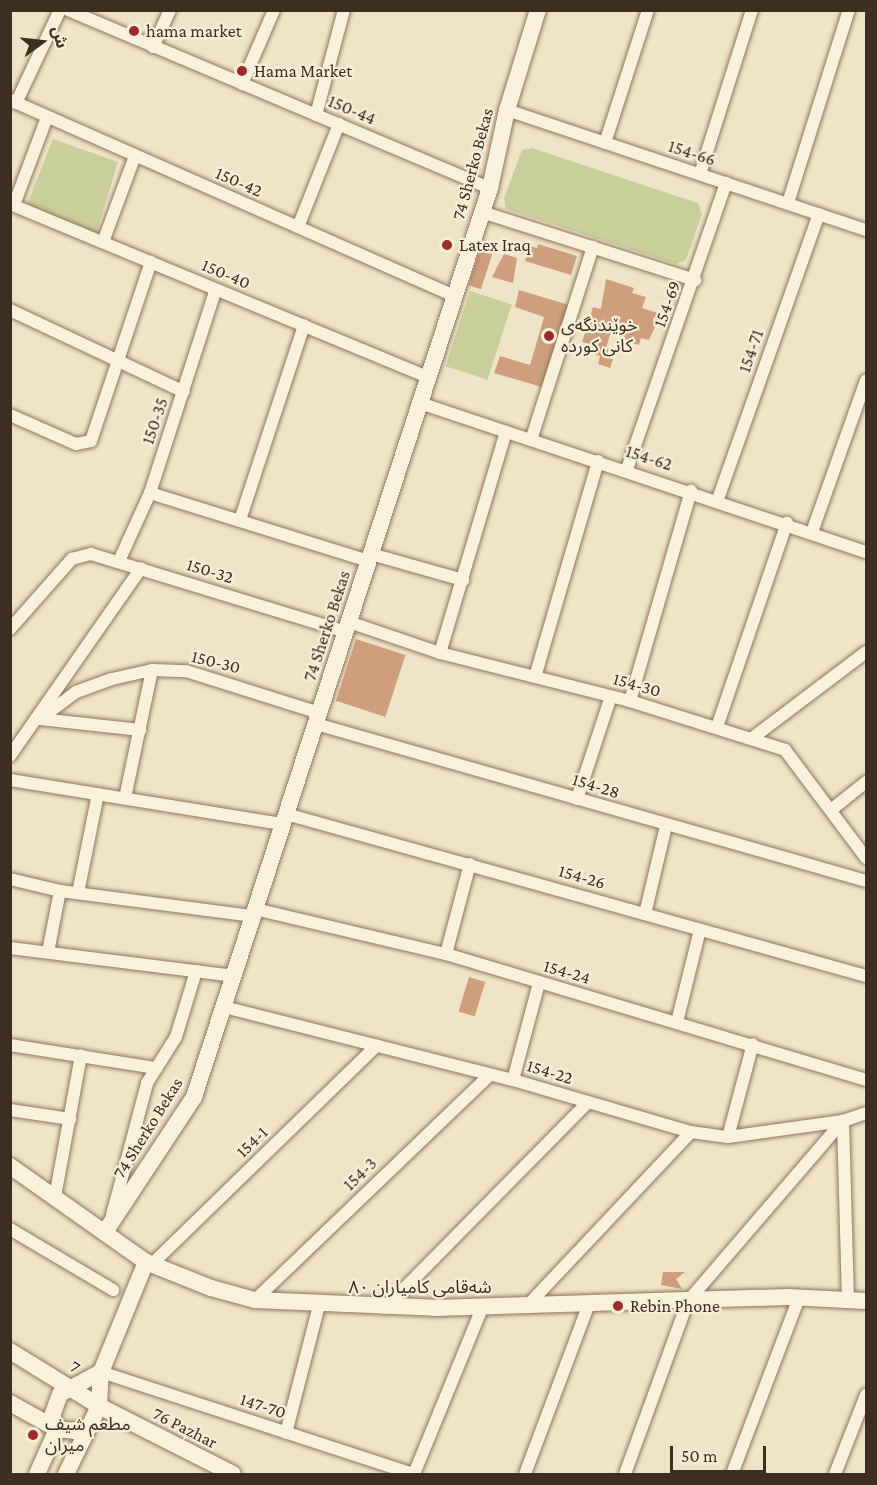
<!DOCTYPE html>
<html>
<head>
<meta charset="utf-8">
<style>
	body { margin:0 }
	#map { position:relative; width:877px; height:1485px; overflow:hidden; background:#f0e4c8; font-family:"Crimson Pro","Noto Sans Arabic",serif }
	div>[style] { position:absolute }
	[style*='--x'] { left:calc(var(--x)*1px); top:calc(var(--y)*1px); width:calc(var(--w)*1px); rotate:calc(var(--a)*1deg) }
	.green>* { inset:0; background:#c9cf9b; transform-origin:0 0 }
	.building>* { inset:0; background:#cf9f7d; transform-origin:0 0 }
	.roads { filter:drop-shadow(0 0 2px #8d765c) drop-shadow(0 0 2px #8d765c) }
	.street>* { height:12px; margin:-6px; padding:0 6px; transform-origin:6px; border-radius:6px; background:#faf1dc }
	.secondary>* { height:16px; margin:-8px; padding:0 8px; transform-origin:8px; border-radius:8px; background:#faf1dc }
	.dots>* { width:16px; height:16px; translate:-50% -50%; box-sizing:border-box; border:3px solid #f7eed8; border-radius:50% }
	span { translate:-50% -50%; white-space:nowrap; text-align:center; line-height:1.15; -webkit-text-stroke:4.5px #f7eed8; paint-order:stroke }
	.poi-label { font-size:18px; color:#3d2e20 }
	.left { translate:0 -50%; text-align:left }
	.street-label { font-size:18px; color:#3d2e20 }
	.frame { position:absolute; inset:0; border:12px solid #3d2e20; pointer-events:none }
	.north { position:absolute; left:12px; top:12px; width:60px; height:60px; -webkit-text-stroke:4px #f7eed8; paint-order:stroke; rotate:75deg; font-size:16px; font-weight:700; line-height:24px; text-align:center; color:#3d2e20 }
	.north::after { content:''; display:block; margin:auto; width:21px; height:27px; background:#3d2e20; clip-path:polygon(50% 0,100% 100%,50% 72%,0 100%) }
	.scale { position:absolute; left:670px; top:1446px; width:96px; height:27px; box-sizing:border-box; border:3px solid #3d2e20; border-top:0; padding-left:8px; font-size:18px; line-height:21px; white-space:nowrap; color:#3d2e20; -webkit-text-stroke:4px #f7eed8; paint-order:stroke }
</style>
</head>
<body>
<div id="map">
	<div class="green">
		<div style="clip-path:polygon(53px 139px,118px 162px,95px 237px,26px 207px)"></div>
		<div style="clip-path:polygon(532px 148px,698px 203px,702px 214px,686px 260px,676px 264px,506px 209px,504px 198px,522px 150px)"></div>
		<div style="left:470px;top:291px;width:44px;height:79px;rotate:18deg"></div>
	</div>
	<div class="building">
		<div style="clip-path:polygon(538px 244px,577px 256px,571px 275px,525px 261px,530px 246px,537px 248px)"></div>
		<div style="left:480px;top:250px;width:13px;height:37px;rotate:18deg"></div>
		<div style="clip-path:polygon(504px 254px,517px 258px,513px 283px,492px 277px)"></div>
		<div style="clip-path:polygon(606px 279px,634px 288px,632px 293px,646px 297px,642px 308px,661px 314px,649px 340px,641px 338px,639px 345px,623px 340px,627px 327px,614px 322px,606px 348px,609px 349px,606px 357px,613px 359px,610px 368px,598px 364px,600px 356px,591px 353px,593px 345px,582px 342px,593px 307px,601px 309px)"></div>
		<div style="clip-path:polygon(519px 290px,569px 305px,545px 388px,494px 373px,500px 356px,530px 365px,544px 317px,515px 307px)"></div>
		<div style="left:356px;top:639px;width:52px;height:65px;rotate:18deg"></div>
		<div style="left:469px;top:977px;width:17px;height:36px;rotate:17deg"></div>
		<div style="clip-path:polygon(663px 1272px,685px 1272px,676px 1279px,682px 1289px,661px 1285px)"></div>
	</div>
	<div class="roads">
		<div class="street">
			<div style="--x:68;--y:10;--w:458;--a:22.9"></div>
			<div style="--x:153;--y:47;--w:41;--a:-65.3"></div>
			<div style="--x:242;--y:84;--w:81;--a:-66.6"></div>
			<div style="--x:10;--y:100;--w:485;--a:23.8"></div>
			<div style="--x:16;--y:103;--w:103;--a:-64.7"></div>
			<div style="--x:507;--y:110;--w:379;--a:18.5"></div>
			<div style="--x:316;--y:115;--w:109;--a:-75.1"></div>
			<div style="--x:605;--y:143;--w:140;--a:-72.1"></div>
			<div style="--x:700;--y:174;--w:172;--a:-72.4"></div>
			<div style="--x:788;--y:203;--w:202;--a:-72.5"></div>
			<div style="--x:10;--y:204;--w:452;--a:22.5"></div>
			<div style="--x:14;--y:205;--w:94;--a:-69.4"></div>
			<div style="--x:482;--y:212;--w:224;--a:17.7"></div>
			<div style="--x:298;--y:227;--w:111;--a:-68.3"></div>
			<div style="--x:103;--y:242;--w:92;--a:-69.6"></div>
			<div style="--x:10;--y:310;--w:192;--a:25.2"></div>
			<div style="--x:420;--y:403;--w:470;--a:18.5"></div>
			<div style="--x:10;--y:415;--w:72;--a:23.7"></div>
			<div style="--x:76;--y:444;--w:15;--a:-11"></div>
			<div style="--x:91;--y:441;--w:189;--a:-71.5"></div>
			<div style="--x:531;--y:440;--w:203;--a:-72.2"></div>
			<div style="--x:627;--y:469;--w:303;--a:-70.9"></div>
			<div style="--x:150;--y:493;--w:228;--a:17.3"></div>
			<div style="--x:718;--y:499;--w:302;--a:-70.5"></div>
			<div style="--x:240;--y:520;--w:205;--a:-71.8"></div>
			<div style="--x:812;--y:532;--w:161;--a:-70.4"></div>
			<div style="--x:371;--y:554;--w:96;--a:15.8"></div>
			<div style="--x:119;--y:561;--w:75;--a:-65.5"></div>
			<div style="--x:150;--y:493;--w:214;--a:-72.1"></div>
			<div style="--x:349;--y:622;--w:96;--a:18.8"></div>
			<div style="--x:440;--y:653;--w:196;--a:14.2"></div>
			<div style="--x:630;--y:701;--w:163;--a:17.5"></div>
			<div style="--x:785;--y:750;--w:135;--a:53.1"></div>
			<div style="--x:10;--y:629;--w:94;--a:-48.5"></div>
			<div style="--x:72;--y:559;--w:20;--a:-15"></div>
			<div style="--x:91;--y:554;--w:267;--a:17"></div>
			<div style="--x:440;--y:653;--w:231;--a:-73.4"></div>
			<div style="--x:535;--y:677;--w:225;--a:-73.7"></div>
			<div style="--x:630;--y:701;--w:219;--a:-73.8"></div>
			<div style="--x:40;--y:719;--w:45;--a:-36.9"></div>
			<div style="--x:76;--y:692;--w:38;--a:-20"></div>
			<div style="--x:112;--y:679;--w:41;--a:-12.7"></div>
			<div style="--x:152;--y:670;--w:34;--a:2"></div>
			<div style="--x:186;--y:671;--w:139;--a:17.5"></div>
			<div style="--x:40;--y:719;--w:101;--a:6.3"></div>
			<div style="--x:316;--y:724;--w:572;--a:15.93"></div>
			<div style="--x:717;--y:727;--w:216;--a:-71.1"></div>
			<div style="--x:751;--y:739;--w:144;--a:-37.1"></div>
			<div style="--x:10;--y:756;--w:229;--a:-55.1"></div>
			<div style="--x:10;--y:780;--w:277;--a:9.2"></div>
			<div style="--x:125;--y:798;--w:131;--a:-78.1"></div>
			<div style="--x:577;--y:799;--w:108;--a:-71.7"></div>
			<div style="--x:831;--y:810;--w:45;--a:-38.7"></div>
			<div style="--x:286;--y:814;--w:602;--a:15.61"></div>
			<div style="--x:10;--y:879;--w:51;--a:13.5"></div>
			<div style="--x:60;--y:891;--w:195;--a:7.4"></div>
			<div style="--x:78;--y:893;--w:101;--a:-78.6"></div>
			<div style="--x:255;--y:909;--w:196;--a:13.3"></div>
			<div style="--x:446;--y:954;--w:438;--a:16.7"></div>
			<div style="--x:645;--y:914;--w:90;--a:-76.6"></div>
			<div style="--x:10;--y:948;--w:226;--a:7.1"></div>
			<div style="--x:48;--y:952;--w:62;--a:-78.9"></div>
			<div style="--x:446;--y:954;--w:93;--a:-75.1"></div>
			<div style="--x:224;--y:1007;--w:298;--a:14.2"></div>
			<div style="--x:513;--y:1080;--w:185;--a:16.3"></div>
			<div style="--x:691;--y:1132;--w:37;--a:8"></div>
			<div style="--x:728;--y:1137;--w:116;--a:-7.9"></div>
			<div style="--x:843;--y:1121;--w:24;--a:-19"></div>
			<div style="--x:677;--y:1022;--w:95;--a:-76"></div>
			<div style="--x:10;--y:1045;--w:148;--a:9"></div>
			<div style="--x:513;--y:1080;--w:100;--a:-75"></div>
			<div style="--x:10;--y:1110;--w:61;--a:8.5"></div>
			<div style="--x:843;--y:1121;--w:178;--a:88.4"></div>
			<div style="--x:728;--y:1137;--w:96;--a:-75"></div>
			<div style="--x:55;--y:1197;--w:144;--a:-79.6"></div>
			<div style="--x:112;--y:1215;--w:137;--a:-75.1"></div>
			<div style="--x:147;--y:1083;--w:54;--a:-57.8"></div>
			<div style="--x:176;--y:1037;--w:69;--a:-73.1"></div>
			<div style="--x:10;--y:1229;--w:120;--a:30.6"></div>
			<div style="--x:151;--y:1265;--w:315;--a:-44.2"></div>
			<div style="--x:255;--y:1300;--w:325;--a:-43.8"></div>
			<div style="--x:527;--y:1306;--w:239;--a:-46.7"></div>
			<div style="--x:385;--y:1308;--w:288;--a:-45.4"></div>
			<div style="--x:101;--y:1372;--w:328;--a:18.1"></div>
			<div style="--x:286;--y:1433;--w:132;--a:-75.5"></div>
			<div style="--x:414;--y:1474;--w:179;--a:-67.7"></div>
			<div style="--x:525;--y:1474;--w:182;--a:-69.4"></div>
			<div style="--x:625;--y:1474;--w:184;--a:-70"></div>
			<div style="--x:688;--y:1301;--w:238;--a:-49.3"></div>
			<div style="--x:732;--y:1474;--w:188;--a:-69.2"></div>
			<div style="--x:835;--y:1474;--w:85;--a:-68.6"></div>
		</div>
		<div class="secondary">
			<div style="--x:10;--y:1166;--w:166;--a:35.2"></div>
			<div style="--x:146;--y:1262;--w:70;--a:21.8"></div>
			<div style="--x:211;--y:1288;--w:46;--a:15.3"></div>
			<div style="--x:255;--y:1300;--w:180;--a:2.5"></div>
			<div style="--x:435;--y:1308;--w:354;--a:-1.8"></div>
			<div style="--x:789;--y:1297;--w:77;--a:3"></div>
			<div style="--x:105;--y:1232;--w:162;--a:-56.6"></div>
			<div style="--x:194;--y:1097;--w:956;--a:-71.96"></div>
			<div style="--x:490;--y:188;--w:80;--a:-77.7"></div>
			<div style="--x:507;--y:110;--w:105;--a:-72.8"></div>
			<div style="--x:10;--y:1351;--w:105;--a:31.7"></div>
			<div style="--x:99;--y:1406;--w:150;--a:26.9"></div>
			<div style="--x:10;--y:1403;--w:54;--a:29"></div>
			<div style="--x:57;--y:1429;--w:18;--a:6"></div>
			<div style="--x:75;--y:1431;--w:13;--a:-18"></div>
			<div style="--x:37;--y:1474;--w:49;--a:-66"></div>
			<div style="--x:57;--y:1429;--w:14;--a:-111"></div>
			<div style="--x:52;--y:1416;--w:23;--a:-70"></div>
			<div style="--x:60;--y:1394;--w:47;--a:-28.2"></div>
			<div style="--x:66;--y:1474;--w:76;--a:-64.1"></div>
			<div style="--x:99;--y:1406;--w:34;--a:-87"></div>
			<div style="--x:101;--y:1372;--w:119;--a:-67.8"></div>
		</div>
	</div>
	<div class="dots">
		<div style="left:134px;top:31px;background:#9e2a2b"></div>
		<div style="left:242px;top:71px;background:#9e2a2b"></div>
		<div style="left:447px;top:245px;background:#9e2a2b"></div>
		<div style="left:549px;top:336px;background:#9e2a2b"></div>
		<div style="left:618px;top:1306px;background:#9e2a2b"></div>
		<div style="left:33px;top:1435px;background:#9e2a2b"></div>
	</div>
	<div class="poi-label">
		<span class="left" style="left:146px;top:31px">hama market</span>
		<span class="left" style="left:254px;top:71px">Hama Market</span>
		<span class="left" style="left:459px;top:245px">Latex Iraq</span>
		<span class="left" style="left:561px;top:336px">خوێندنگەی<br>کانی کوردە</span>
		<span class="left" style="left:630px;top:1306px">Rebin Phone</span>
		<span class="left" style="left:45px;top:1435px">مطعم شيف<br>ميران</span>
	</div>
	<div class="street-label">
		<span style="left:352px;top:110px;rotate:23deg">150-44</span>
		<span style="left:692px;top:153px;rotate:18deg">154-66</span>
		<span style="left:473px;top:164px;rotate:-75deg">74 Sherko Bekas</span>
		<span style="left:239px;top:182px;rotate:24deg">150-42</span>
		<span style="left:226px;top:274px;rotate:23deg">150-40</span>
		<span style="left:667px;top:304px;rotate:-70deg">154-69</span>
		<span style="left:751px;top:351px;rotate:-71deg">154-71</span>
		<span style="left:155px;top:421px;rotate:-71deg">150-35</span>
		<span style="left:649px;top:458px;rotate:18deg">154-62</span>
		<span style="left:210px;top:571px;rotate:17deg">150-32</span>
		<span style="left:327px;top:626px;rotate:-72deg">74 Sherko Bekas</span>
		<span style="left:216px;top:662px;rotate:14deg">150-30</span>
		<span style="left:637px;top:685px;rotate:16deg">154-30</span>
		<span style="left:596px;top:786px;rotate:17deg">154-28</span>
		<span style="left:582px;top:877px;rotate:16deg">154-26</span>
		<span style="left:567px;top:972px;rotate:16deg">154-24</span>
		<span style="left:550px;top:1072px;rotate:17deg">154-22</span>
		<span style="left:148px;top:1128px;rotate:-58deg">74 Sherko Bekas</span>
		<span style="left:252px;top:1142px;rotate:-44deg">154-1</span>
		<span style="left:360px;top:1174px;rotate:-44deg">154-3</span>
		<span style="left:420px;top:1287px">شەقامی کامیاران ٨٠</span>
		<span style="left:75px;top:1367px;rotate:32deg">7</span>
		<span style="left:263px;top:1406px;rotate:18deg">147-70</span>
		<span style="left:185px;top:1428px;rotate:27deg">76 Pazhar</span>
	</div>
	<div class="frame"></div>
	<div class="north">ش</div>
	<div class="scale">50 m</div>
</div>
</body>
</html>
